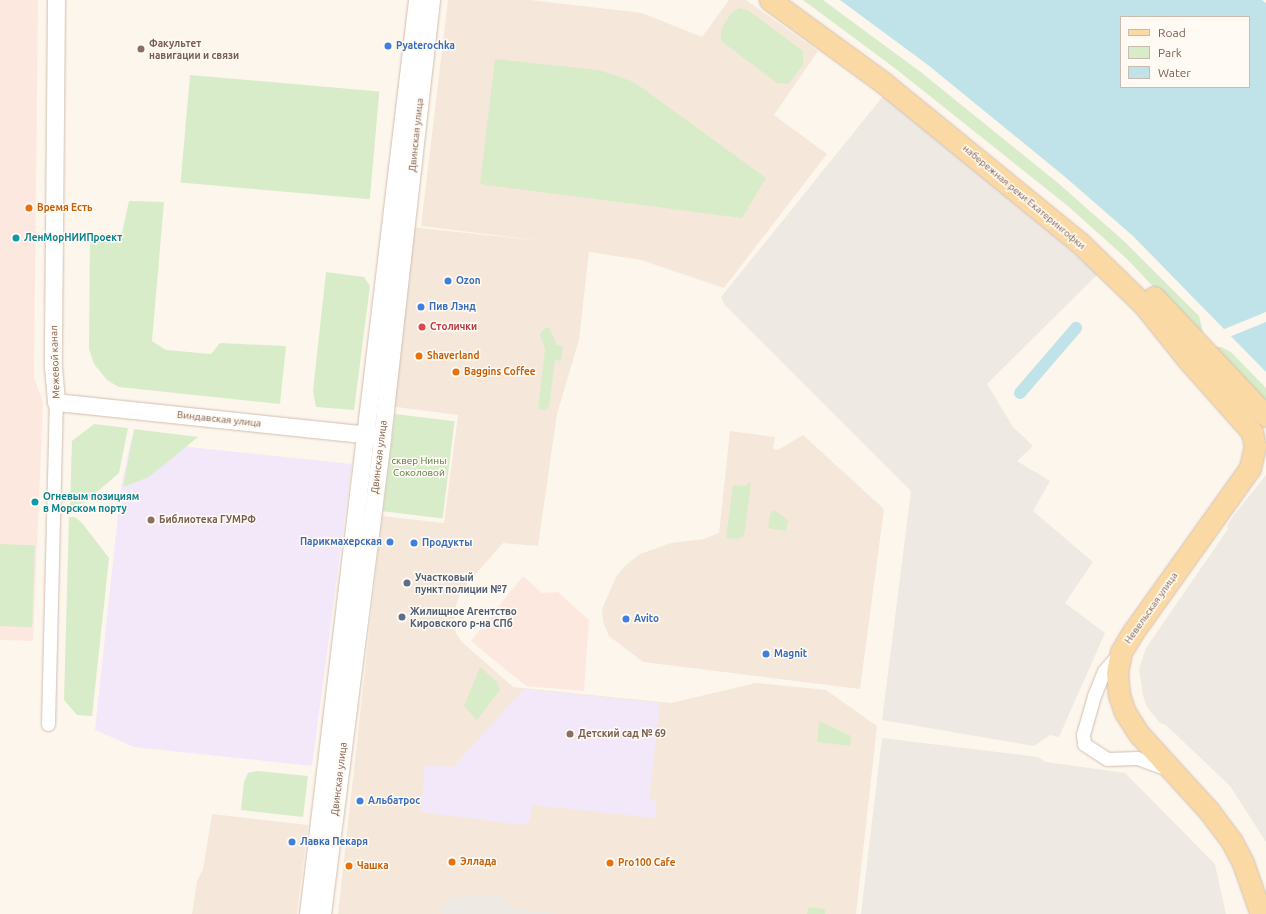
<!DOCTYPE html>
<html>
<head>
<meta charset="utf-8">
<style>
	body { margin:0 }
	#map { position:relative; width:1266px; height:914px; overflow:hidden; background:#fdf6ec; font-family:Ubuntu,sans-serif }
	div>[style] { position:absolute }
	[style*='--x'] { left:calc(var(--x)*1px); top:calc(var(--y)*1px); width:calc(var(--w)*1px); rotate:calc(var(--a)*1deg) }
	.residential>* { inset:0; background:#f5e8da }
	.commercial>* { inset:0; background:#fde8e0 }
	.industrial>* { inset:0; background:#efe9e4 }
	.education>* { inset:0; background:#f3e8fa }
	.green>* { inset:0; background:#d8ecc9; transform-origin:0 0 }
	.water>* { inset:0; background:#bfe3e8 }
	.pier>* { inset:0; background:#fdf6ec }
	.canal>* { height:12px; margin:-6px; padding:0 6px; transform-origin:6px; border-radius:6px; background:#bfe3e8 }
	.roads { filter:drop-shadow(0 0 1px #d1beb0) drop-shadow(0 0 1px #d1beb0) }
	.minor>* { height:13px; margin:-6.5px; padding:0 6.5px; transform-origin:6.5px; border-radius:6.5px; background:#fff }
	.tertiary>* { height:17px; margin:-8.5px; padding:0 8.5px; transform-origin:8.5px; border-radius:8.5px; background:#fff }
	.primary>* { height:21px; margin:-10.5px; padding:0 10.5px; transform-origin:10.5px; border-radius:10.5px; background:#fbd9a5 }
	.dots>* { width:11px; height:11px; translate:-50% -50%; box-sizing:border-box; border:2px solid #fffaf3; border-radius:50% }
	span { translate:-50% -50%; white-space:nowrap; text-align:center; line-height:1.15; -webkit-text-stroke:3px #fffaf3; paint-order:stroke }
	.education-label { font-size:10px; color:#785e54; font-weight:700 }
	.left { translate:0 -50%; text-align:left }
	.shop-label { font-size:10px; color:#366cbe; font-weight:700 }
	.right { translate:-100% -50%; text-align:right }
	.street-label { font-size:10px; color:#7a5c4d }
	.food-label { font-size:10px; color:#c56008; font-weight:700 }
	.culture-label { font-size:10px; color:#0d838f; font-weight:700 }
	.health-label { font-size:10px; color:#be3a42; font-weight:700 }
	.park-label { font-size:10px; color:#537a41 }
	.service-label { font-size:10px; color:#4e5e75; font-weight:700 }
	.legend { position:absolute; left:1120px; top:16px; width:130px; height:72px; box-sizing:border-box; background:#fffaf3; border:1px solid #cabbb1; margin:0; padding:5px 7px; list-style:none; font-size:12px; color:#7a5c4d }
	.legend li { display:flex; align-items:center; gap:8px; height:20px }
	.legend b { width:20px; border:1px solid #cabbb1 }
</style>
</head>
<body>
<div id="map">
	<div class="residential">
		<div style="clip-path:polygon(448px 0,530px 0,642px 13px,702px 37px,729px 0,746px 0,818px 51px,774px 115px,827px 154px,724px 288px,641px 260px,589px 252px,579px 340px,557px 414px,538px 546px,503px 543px,460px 592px,454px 613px,456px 633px,461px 641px,513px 687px,671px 703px,756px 683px,826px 690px,877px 726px,856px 914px,338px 914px,382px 516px,444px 523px,458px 415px,389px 406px,410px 227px,542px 241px,421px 226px)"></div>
		<div style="clip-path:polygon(730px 431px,775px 437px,773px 449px,778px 450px,803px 435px,884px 509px,860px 689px,643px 662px,609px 636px,603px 622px,602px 609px,617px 575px,627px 564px,640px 554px,671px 543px,704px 539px,719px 533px)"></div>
		<div style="clip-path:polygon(212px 814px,308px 825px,297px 914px,192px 914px,197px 881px,203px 869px)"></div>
	</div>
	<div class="commercial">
		<div style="clip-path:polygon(0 0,38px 0,34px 377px,43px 403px,33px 641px,0 640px)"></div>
		<div style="clip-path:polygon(523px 576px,542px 593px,558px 592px,589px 620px,584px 691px,526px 686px,471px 641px)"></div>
	</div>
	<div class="industrial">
		<div style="clip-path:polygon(884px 95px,995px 185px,1098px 274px,987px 384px,1013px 427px,1033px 446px,1017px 461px,1050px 481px,1033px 511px,1093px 562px,1065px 603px,1105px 633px,1059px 737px,1050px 735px,1034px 746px,882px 720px,911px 491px,724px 304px,721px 297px)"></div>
		<div style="clip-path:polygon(1266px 475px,1266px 842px,1230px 786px,1166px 725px,1160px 723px,1147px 707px,1143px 696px,1139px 669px,1146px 648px,1228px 529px,1227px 526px,1234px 515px)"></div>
		<div style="clip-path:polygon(882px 738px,1038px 757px,1046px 762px,1125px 773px,1215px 864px,1226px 914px,861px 914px)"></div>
		<div style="clip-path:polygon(464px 894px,504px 897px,516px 909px,559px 914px,441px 914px,443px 901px)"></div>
	</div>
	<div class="education">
		<div style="clip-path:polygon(131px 441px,352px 464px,312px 766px,134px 747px,95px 730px,121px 487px)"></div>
		<div style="clip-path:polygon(524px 689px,660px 703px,649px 800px,656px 801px,655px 818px,532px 805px,530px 821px,525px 825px,421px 812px,425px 765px,453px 767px)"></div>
	</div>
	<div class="green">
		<div style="clip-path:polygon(803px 0,823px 0,922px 73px,1058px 183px,1125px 242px,1199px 316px,1203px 332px,1196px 332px,1127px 259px,1069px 207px,896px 69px)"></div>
		<div style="clip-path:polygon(739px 8px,748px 10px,803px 51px,803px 65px,788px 84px,777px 83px,721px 41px,721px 29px,732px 12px)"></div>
		<div style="clip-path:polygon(495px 59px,599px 70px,634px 82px,766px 178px,742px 218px,480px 184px)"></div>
		<div style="left:190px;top:75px;width:190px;height:108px;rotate:5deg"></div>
		<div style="clip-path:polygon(129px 201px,164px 202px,152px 341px,166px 350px,211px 354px,220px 343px,286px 346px,280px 404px,119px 387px,107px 380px,94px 364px,89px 349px,90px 234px,122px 233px)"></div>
		<div style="clip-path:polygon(326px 272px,364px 277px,370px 286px,354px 410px,316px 407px,313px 391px)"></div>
		<div style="clip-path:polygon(545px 328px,549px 328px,557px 345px,563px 346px,561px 361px,555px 360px,549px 407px,545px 410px,538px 409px,545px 350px,540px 334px)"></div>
		<div style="clip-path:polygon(1210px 347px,1221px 347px,1231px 352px,1266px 388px,1266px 406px)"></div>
		<div style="left:395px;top:414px;width:60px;height:98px;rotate:7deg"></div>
		<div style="clip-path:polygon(94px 424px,128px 428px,119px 473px,84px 503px,70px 507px,72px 441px)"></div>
		<div style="clip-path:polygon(134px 429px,198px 437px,149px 477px,123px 487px)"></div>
		<div style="clip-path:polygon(747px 483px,751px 483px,744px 536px,737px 539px,726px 538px,733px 485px,747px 486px)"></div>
		<div style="clip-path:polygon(774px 510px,788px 520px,786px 531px,768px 528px,770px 514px)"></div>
		<div style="clip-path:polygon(69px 517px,75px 517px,82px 523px,109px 558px,92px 716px,77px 715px,64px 700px)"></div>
		<div style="left:0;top:544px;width:35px;height:82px;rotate:2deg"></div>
		<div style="clip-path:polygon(480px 667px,497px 682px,500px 690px,477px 720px,464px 706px)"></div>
		<div style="clip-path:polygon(819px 721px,851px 736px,850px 746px,817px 742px)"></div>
		<div style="clip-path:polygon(257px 771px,308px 776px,303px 817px,241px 810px,244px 782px,248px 773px)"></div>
		<div style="clip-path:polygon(808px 907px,825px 909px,825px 914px,807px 914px)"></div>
	</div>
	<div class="water">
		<div style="clip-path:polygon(evenodd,840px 0,1262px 0,1266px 3px,1266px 372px,1133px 236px,1064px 176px,928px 65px,840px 0,1121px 17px,1249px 17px,1249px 87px,1121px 87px,1121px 17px)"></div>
	</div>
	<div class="pier">
		<div style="clip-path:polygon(1266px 312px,1266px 322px,1229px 337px,1222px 330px)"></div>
	</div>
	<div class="canal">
		<div style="--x:1020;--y:393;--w:86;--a:-49.3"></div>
	</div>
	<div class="roads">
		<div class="minor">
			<div style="--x:1118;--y:655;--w:21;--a:131"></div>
			<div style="--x:1104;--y:671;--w:27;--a:112"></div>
			<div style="--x:1094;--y:696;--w:40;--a:106"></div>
			<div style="--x:1083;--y:734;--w:10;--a:84"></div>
			<div style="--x:1084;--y:744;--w:27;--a:33"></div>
			<div style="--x:1107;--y:759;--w:30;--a:-2"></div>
			<div style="--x:1137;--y:758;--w:32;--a:20"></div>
			<div style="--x:48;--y:724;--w:322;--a:-88.6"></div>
		</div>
		<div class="tertiary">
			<div style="--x:56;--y:0;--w:367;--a:90.5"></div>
			<div style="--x:53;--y:367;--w:35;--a:85"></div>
			<div style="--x:56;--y:402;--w:323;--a:6"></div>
			<div style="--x:308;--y:914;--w:920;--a:-83.2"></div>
			<div style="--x:322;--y:914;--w:481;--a:-82.8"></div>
			<div style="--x:382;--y:437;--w:440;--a:-83.6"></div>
		</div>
		<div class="primary">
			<div style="--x:770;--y:0;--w:142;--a:36.1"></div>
			<div style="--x:885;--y:84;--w:250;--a:39.2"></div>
			<div style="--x:1079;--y:242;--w:89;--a:44.1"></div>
			<div style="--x:1143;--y:304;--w:73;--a:51.1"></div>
			<div style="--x:1189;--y:361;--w:95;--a:48.4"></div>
			<div style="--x:1252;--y:432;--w:14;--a:78"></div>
			<div style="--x:1255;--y:446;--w:23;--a:103"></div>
			<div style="--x:1250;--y:468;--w:201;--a:125.5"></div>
			<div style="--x:1133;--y:632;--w:23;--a:121"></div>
			<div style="--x:1121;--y:652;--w:20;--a:101"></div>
			<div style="--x:1117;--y:672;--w:23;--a:85"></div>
			<div style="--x:1119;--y:695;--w:18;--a:71"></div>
			<div style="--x:1125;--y:712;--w:26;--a:58"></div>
			<div style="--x:1139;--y:734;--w:104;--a:47.7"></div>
			<div style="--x:1209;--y:811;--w:36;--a:53"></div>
			<div style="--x:1231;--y:840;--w:26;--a:62"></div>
			<div style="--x:1243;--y:863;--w:54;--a:70.6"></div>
			<div style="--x:1154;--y:297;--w:163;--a:46.7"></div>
		</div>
	</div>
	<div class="dots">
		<div style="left:388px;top:46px;background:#3f7fe0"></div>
		<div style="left:141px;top:49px;background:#8d6e63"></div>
		<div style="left:29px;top:208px;background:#e8710a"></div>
		<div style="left:16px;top:238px;background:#0f9aa8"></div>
		<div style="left:448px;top:281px;background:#3f7fe0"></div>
		<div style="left:421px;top:307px;background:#3f7fe0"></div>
		<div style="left:422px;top:327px;background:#e0444e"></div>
		<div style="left:419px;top:356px;background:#e8710a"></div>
		<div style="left:456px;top:372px;background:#e8710a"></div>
		<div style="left:35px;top:502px;background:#0f9aa8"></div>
		<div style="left:151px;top:520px;background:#8d6e63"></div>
		<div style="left:390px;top:542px;background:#3f7fe0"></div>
		<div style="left:414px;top:543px;background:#3f7fe0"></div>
		<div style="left:407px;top:583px;background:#5c6f8a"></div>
		<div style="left:402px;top:617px;background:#5c6f8a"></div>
		<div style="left:626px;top:619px;background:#3f7fe0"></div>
		<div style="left:766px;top:654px;background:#3f7fe0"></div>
		<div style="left:570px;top:734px;background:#8d6e63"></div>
		<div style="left:360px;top:801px;background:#3f7fe0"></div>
		<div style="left:292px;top:842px;background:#3f7fe0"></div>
		<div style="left:452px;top:862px;background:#e8710a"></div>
		<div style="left:610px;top:863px;background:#e8710a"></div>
		<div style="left:349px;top:866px;background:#e8710a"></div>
	</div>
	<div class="education-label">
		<span class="left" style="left:149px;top:49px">Факультет<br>навигации и связи</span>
		<span class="left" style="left:159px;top:520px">Библиотека ГУМРФ</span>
		<span class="left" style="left:578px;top:734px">Детский сад № 69</span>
	</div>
	<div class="shop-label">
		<span class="left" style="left:396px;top:46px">Pyaterochka</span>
		<span class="left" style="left:456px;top:281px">Ozon</span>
		<span class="left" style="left:429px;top:307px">Пив Лэнд</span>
		<span class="right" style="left:382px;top:542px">Парикмахерская</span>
		<span class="left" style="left:422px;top:543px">Продукты</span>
		<span class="left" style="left:634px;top:619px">Avito</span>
		<span class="left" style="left:774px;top:654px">Magnit</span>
		<span class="left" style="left:368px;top:801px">Альбатрос</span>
		<span class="left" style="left:300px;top:842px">Лавка Пекаря</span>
	</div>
	<div class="street-label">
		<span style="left:416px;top:135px;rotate:-84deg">Двинская улица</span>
		<span style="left:1024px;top:197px;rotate:40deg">набережная реки Екатерингофки</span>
		<span style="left:55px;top:362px;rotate:-92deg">Межевой канал</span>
		<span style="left:219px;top:419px;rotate:6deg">Виндавская улица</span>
		<span style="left:379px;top:457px;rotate:-83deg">Двинская улица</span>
		<span style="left:1151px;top:608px;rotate:-55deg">Невельская улица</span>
		<span style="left:339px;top:779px;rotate:-83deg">Двинская улица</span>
	</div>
	<div class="food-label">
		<span class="left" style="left:37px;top:208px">Время Есть</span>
		<span class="left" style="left:427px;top:356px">Shaverland</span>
		<span class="left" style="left:464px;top:372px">Baggins Coffee</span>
		<span class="left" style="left:460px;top:862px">Эллада</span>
		<span class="left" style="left:618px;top:863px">Pro100 Cafe</span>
		<span class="left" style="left:357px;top:866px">Чашка</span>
	</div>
	<div class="culture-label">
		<span class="left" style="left:24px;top:238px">ЛенМорНИИПроект</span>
		<span class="left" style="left:43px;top:502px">Огневым позициям<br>в Морском порту</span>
	</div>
	<div class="health-label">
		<span class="left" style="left:430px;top:327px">Столички</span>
	</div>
	<div class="park-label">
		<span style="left:419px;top:466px">сквер Нины<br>Соколовой</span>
	</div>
	<div class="service-label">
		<span class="left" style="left:415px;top:583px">Участковый<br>пункт полиции №7</span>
		<span class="left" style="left:410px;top:617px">Жилищное Агентство<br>Кировского р-на СПб</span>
	</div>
	<ul class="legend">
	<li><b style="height:5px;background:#fbd9a5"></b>Road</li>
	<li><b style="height:11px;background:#d8ecc9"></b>Park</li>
	<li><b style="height:11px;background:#bfe3e8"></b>Water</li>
	</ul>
</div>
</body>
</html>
